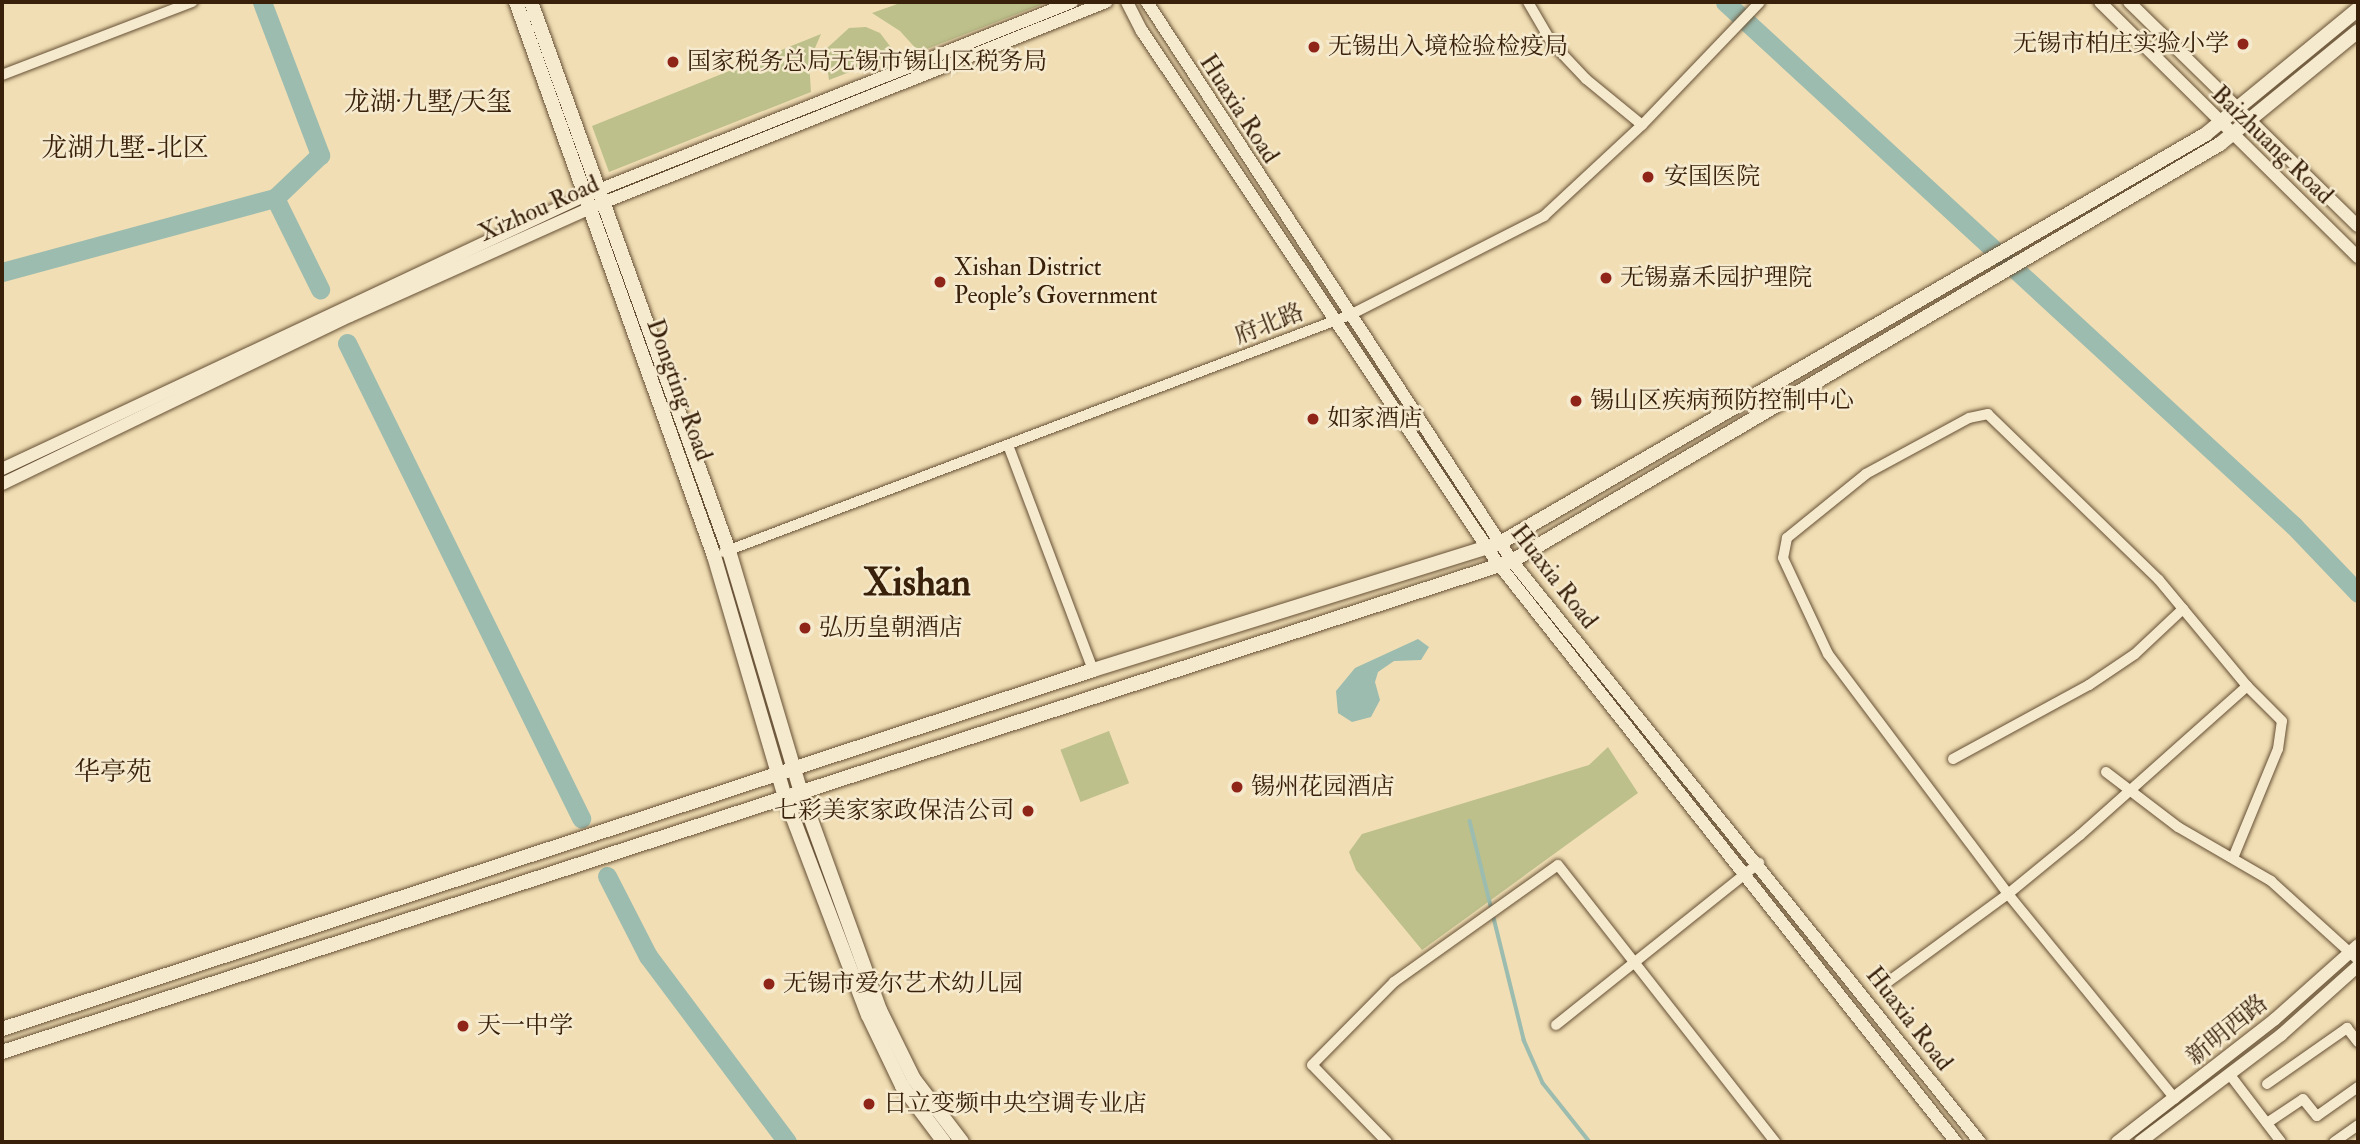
<!DOCTYPE html>
<html>
<head>
<meta charset="utf-8">
<style>
	body { margin:0 }
	#map { position:relative; width:2360px; height:1144px; overflow:hidden; background:#f1deb4; font-family:"IM FELL Double Pica","Noto Serif SC",serif }
	div>[style] { position:absolute }
	[style*='--x'] { left:calc(var(--x)*1px); top:calc(var(--y)*1px); width:calc(var(--w)*1px); rotate:calc(var(--a)*1deg) }
	.green>* { inset:0; background:#bdc08b; transform-origin:0 0 }
	.water>* { inset:0; background:#9bbcaf }
	.stream>* { height:3.5px; margin:-1.75px; padding:0 1.75px; transform-origin:1.75px; border-radius:1.75px; background:#9bbcaf }
	.river>* { height:19px; margin:-9.5px; padding:0 9.5px; transform-origin:9.5px; border-radius:9.5px; background:#9bbcaf }
	.roads { filter:drop-shadow(0 0 2px #665035) drop-shadow(0 0 2px #665035) }
	.minor>* { height:10px; margin:-5px; padding:0 5px; transform-origin:5px; border-radius:5px; background:#f6eace }
	.tertiary>* { height:12px; margin:-6px; padding:0 6px; transform-origin:6px; border-radius:6px; background:#f6eace }
	.secondary>* { height:14px; margin:-7px; padding:0 7px; transform-origin:7px; border-radius:7px; background:#f6eace }
	.dots>* { width:19px; height:19px; translate:-50% -50%; box-sizing:border-box; border:4px solid #f6eace; border-radius:50% }
	span { translate:-50% -50%; white-space:nowrap; text-align:center; line-height:1.15; -webkit-text-stroke:5px #f6eace; paint-order:stroke }
	.poi-label { font-size:24px; color:#38200b }
	.right { translate:-100% -50%; text-align:right }
	.left { translate:0 -50%; text-align:left }
	.street-label { font-size:24px; color:#38200b }
	.neighbourhood-label { font-size:26px; color:#38200b }
	.town-label { font-size:38px; color:#38200b; font-weight:700 }
	.frame { position:absolute; inset:0; border:4px solid #38200b; pointer-events:none }
</style>
</head>
<body>
<div id="map">
	<div class="green">
		<div style="clip-path:polygon(903px 2px,1048px 2px,919px 52px,900px 31px,872px 13px)"></div>
		<div style="clip-path:polygon(866px 27px,880px 33px,896px 54px,829px 80px,825px 50px,849px 28px)"></div>
		<div style="clip-path:polygon(821px 34px,809px 62px,811px 92px,609px 172px,592px 126px)"></div>
		<div style="left:1109px;top:731px;width:56px;height:52px;rotate:69deg"></div>
		<div style="clip-path:polygon(1608px 747px,1638px 793px,1422px 950px,1356px 870px,1349px 852px,1362px 834px,1589px 765px)"></div>
	</div>
	<div class="water">
		<div style="clip-path:polygon(1418px 639px,1429px 647px,1421px 660px,1394px 661px,1378px 672px,1375px 682px,1380px 700px,1371px 717px,1352px 722px,1338px 713px,1336px 691px,1355px 668px)"></div>
	</div>
	<div class="stream">
		<div style="--x:1470;--y:821;--w:226;--a:76.1"></div>
		<div style="--x:1524;--y:1040;--w:47;--a:66.2"></div>
		<div style="--x:1543;--y:1083;--w:75;--a:51.5"></div>
	</div>
	<div class="river">
		<div style="--x:262;--y:2;--w:164;--a:69.2"></div>
		<div style="--x:320;--y:155;--w:62;--a:136.3"></div>
		<div style="--x:1725;--y:2;--w:774;--a:42.64"></div>
		<div style="--x:2294;--y:526;--w:93;--a:46.3"></div>
		<div style="--x:2;--y:272;--w:283;--a:-15.2"></div>
		<div style="--x:275;--y:198;--w:102;--a:63.7"></div>
		<div style="--x:347;--y:343;--w:530;--a:63.77"></div>
		<div style="--x:607;--y:876;--w:90;--a:62.9"></div>
		<div style="--x:648;--y:956;--w:232;--a:53.2"></div>
	</div>
	<div class="roads">
		<div class="minor">
			<div style="--x:1528;--y:2;--w:48;--a:59.7"></div>
			<div style="--x:1552;--y:43;--w:50;--a:46.6"></div>
			<div style="--x:1586;--y:79;--w:72;--a:39.4"></div>
			<div style="--x:2;--y:75;--w:204;--a:-21"></div>
			<div style="--x:1008;--y:445;--w:241;--a:69.3"></div>
			<div style="--x:724;--y:552;--w:669;--a:-20.74"></div>
			<div style="--x:1350;--y:315;--w:218;--a:-27"></div>
			<div style="--x:1544;--y:216;--w:134;--a:-42.9"></div>
			<div style="--x:1642;--y:125;--w:170;--a:-46.2"></div>
			<div style="--x:1953;--y:759;--w:155;--a:-28.6"></div>
			<div style="--x:2089;--y:685;--w:55;--a:-34"></div>
			<div style="--x:2135;--y:654;--w:66;--a:-43.2"></div>
			<div style="--x:2106;--y:772;--w:91;--a:37.4"></div>
			<div style="--x:2178;--y:827;--w:108;--a:30.1"></div>
			<div style="--x:2271;--y:881;--w:118;--a:42.2"></div>
			<div style="--x:2233;--y:858;--w:118;--a:-67.6"></div>
			<div style="--x:2278;--y:749;--w:28;--a:-82"></div>
			<div style="--x:2282;--y:721;--w:49;--a:-135"></div>
			<div style="--x:1885;--y:984;--w:152;--a:-36.2"></div>
			<div style="--x:2008;--y:894;--w:93;--a:-39.3"></div>
			<div style="--x:2080;--y:835;--w:224;--a:-41.7"></div>
			<div style="--x:2247;--y:686;--w:138;--a:-129.7"></div>
			<div style="--x:2159;--y:580;--w:238;--a:-135.9"></div>
			<div style="--x:1988;--y:414;--w:19;--a:168"></div>
			<div style="--x:1969;--y:418;--w:117;--a:151.5"></div>
			<div style="--x:1866;--y:474;--w:102;--a:141"></div>
			<div style="--x:1787;--y:538;--w:20;--a:101"></div>
			<div style="--x:1783;--y:558;--w:106;--a:64.9"></div>
			<div style="--x:1828;--y:654;--w:300;--a:53.1"></div>
			<div style="--x:2008;--y:894;--w:264;--a:50.8"></div>
			<div style="--x:1556;--y:1025;--w:260;--a:-38.6"></div>
			<div style="--x:2230;--y:1075;--w:84;--a:52.7"></div>
			<div style="--x:2267;--y:1084;--w:98;--a:-35"></div>
			<div style="--x:2347;--y:1028;--w:18;--a:52"></div>
			<div style="--x:2267;--y:1123;--w:43;--a:-33.7"></div>
			<div style="--x:2303;--y:1099;--w:22;--a:51"></div>
			<div style="--x:2317;--y:1116;--w:50;--a:-35.3"></div>
			<div style="--x:1387;--y:1142;--w:107;--a:-134.2"></div>
			<div style="--x:1312;--y:1065;--w:117;--a:-45.3"></div>
			<div style="--x:1394;--y:982;--w:201;--a:-35.5"></div>
			<div style="--x:1558;--y:865;--w:352;--a:51.9"></div>
			<div style="--x:2334;--y:1142;--w:29;--a:-35"></div>
		</div>
		<div class="tertiary">
			<div style="--x:1127;--y:2;--w:33;--a:63"></div>
			<div style="--x:1142;--y:31;--w:637;--a:56.26"></div>
			<div style="--x:1496;--y:561;--w:741;--a:51.63"></div>
			<div style="--x:1147;--y:2;--w:668;--a:56.86"></div>
			<div style="--x:1512;--y:561;--w:746;--a:51.15"></div>
			<div style="--x:2100;--y:2;--w:363;--a:44.7"></div>
			<div style="--x:2129;--y:2;--w:320;--a:44.4"></div>
			<div style="--x:2;--y:469;--w:645;--a:-25.13"></div>
			<div style="--x:586;--y:195;--w:523;--a:-21.66"></div>
			<div style="--x:2;--y:484;--w:386;--a:-25.8"></div>
			<div style="--x:350;--y:316;--w:263;--a:-24.2"></div>
			<div style="--x:590;--y:208;--w:556;--a:-21.76"></div>
			<div style="--x:2117;--y:1142;--w:200;--a:-37.9"></div>
			<div style="--x:2275;--y:1019;--w:111;--a:-41.7"></div>
			<div style="--x:2140;--y:1142;--w:177;--a:-37.2"></div>
			<div style="--x:2281;--y:1035;--w:103;--a:-41.9"></div>
		</div>
		<div class="secondary">
			<div style="--x:516;--y:2;--w:588;--a:70.33"></div>
			<div style="--x:714;--y:556;--w:251;--a:73.6"></div>
			<div style="--x:785;--y:797;--w:233;--a:69.2"></div>
			<div style="--x:868;--y:1015;--w:79;--a:64.4"></div>
			<div style="--x:902;--y:1086;--w:70;--a:53.1"></div>
			<div style="--x:531;--y:2;--w:584;--a:70.17"></div>
			<div style="--x:729;--y:551;--w:252;--a:73.4"></div>
			<div style="--x:801;--y:792;--w:232;--a:70.1"></div>
			<div style="--x:880;--y:1010;--w:77;--a:63.8"></div>
			<div style="--x:914;--y:1079;--w:79;--a:52.7"></div>
			<div style="--x:2;--y:1029;--w:1149;--a:-18.21"></div>
			<div style="--x:1093;--y:670;--w:426;--a:-17.3"></div>
			<div style="--x:1500;--y:543;--w:816;--a:-30.08"></div>
			<div style="--x:2206;--y:134;--w:197;--a:-39.4"></div>
			<div style="--x:2;--y:1052;--w:1588;--a:-18.01"></div>
			<div style="--x:1512;--y:561;--w:822;--a:-30.5"></div>
			<div style="--x:2220;--y:144;--w:178;--a:-39.3"></div>
		</div>
	</div>
	<div class="dots">
		<div style="left:2243px;top:44px;background:#8f2418"></div>
		<div style="left:1314px;top:47px;background:#8f2418"></div>
		<div style="left:673px;top:62px;background:#8f2418"></div>
		<div style="left:1648px;top:177px;background:#8f2418"></div>
		<div style="left:1606px;top:278px;background:#8f2418"></div>
		<div style="left:940px;top:282px;background:#8f2418"></div>
		<div style="left:1576px;top:401px;background:#8f2418"></div>
		<div style="left:1313px;top:419px;background:#8f2418"></div>
		<div style="left:805px;top:628px;background:#8f2418"></div>
		<div style="left:1237px;top:787px;background:#8f2418"></div>
		<div style="left:1028px;top:811px;background:#8f2418"></div>
		<div style="left:769px;top:984px;background:#8f2418"></div>
		<div style="left:463px;top:1026px;background:#8f2418"></div>
		<div style="left:869px;top:1104px;background:#8f2418"></div>
	</div>
	<div class="poi-label">
		<span class="right" style="left:2229px;top:44px">无锡市柏庄实验小学</span>
		<span class="left" style="left:1328px;top:47px">无锡出入境检验检疫局</span>
		<span class="left" style="left:687px;top:62px">国家税务总局无锡市锡山区税务局</span>
		<span class="left" style="left:1664px;top:177px">安国医院</span>
		<span class="left" style="left:954px;top:282px">Xishan District<br>People's Government</span>
		<span class="left" style="left:1620px;top:278px">无锡嘉禾园护理院</span>
		<span class="left" style="left:1590px;top:401px">锡山区疾病预防控制中心</span>
		<span class="left" style="left:1327px;top:419px">如家酒店</span>
		<span class="left" style="left:819px;top:628px">弘历皇朝酒店</span>
		<span class="left" style="left:1251px;top:787px">锡州花园酒店</span>
		<span class="right" style="left:1014px;top:811px">七彩美家家政保洁公司</span>
		<span class="left" style="left:783px;top:984px">无锡市爱尔艺术幼儿园</span>
		<span class="left" style="left:477px;top:1026px">天一中学</span>
		<span class="left" style="left:883px;top:1104px">日立变频中央空调专业店</span>
	</div>
	<div class="street-label">
		<span style="left:1239px;top:109px;rotate:57deg">Huaxia Road</span>
		<span style="left:2272px;top:145px;rotate:44deg">Baizhuang Road</span>
		<span style="left:539px;top:209px;rotate:-24deg">Xizhou Road</span>
		<span style="left:1269px;top:324px;rotate:-21deg">府北路</span>
		<span style="left:679px;top:390px;rotate:70deg">Dongting Road</span>
		<span style="left:1554px;top:577px;rotate:52deg">Huaxia Road</span>
		<span style="left:1909px;top:1019px;rotate:52deg">Huaxia Road</span>
		<span style="left:2227px;top:1030px;rotate:-39deg">新明西路</span>
	</div>
	<div class="neighbourhood-label">
		<span style="left:428px;top:103px">龙湖·九墅/天玺</span>
		<span style="left:125px;top:149px">龙湖九墅-北区</span>
		<span style="left:113px;top:773px">华亭苑</span>
	</div>
	<div class="town-label">
		<span style="left:917px;top:584px">Xishan</span>
	</div>
	<div class="frame"></div>
</div>
</body>
</html>
